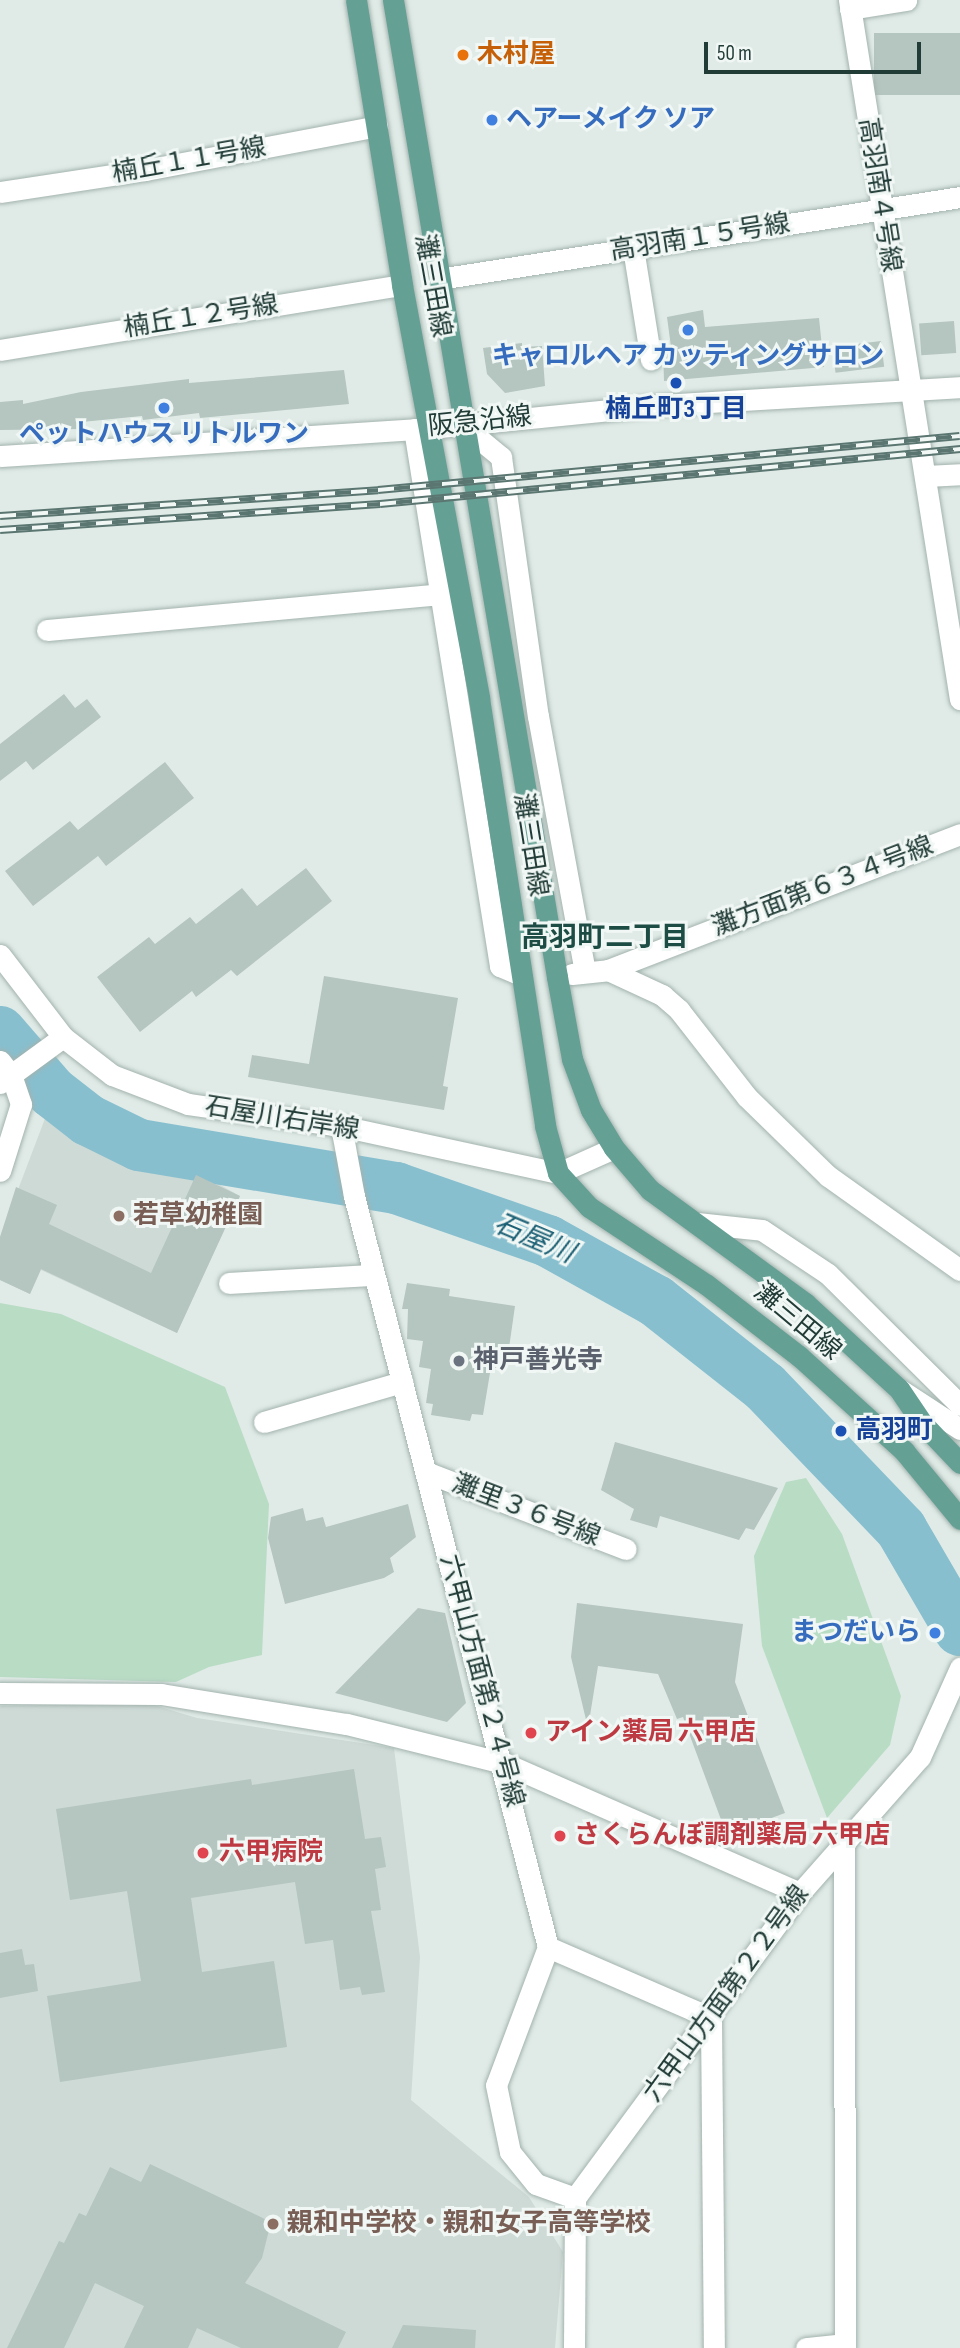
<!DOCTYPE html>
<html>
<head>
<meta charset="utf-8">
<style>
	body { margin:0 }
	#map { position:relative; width:960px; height:2348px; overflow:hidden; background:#e0ebe7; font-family:"Sofia Sans Condensed","Noto Sans JP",sans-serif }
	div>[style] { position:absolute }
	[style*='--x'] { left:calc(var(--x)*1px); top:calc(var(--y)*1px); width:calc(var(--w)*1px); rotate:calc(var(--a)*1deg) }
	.built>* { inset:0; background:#cedad6 }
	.green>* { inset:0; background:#b9dcc5 }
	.river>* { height:52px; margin:-26px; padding:0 26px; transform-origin:26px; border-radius:26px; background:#88bfcf }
	.building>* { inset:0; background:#b5c5c0; transform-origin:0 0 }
	.roads { filter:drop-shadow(0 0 2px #a3b3ae) drop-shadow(0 0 2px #a3b3ae) }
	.minor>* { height:21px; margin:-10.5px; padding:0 10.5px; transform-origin:10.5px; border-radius:10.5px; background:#fff }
	.tertiary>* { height:21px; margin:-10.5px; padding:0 10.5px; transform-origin:10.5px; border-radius:10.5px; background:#fff }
	.primary>* { height:21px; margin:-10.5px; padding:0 10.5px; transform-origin:10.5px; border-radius:10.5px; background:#65a095 }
	.rail>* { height:8px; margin-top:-4px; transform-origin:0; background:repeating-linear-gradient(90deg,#f0f7f4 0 16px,#5b7671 0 32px); box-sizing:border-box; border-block:2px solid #5b7671 }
	.dots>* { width:19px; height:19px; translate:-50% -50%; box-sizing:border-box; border:4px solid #f0f7f4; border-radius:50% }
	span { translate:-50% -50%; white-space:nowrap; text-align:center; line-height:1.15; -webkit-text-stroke:6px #f0f7f4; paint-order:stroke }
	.food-label { font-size:26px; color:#c56008; font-weight:700 }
	.left { translate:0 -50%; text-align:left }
	.shop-label { font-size:26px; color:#366cbe; font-weight:700 }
	.right { translate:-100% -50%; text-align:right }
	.street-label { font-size:26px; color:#213b36 }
	.transit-label { font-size:26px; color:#164399; font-weight:700 }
	.education-label { font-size:26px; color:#785e54; font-weight:700 }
	.worship-label { font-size:26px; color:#5b616d; font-weight:700 }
	.health-label { font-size:26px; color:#be3a42; font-weight:700 }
	.neighbourhood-label { font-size:28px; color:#1d4c44; font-weight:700 }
	.water-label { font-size:28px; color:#1c6075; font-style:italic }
	.scale { position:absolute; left:704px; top:42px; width:217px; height:32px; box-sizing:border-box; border:4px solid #213b36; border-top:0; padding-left:9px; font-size:21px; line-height:24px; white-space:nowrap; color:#213b36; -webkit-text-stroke:5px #f0f7f4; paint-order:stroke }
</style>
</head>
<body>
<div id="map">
	<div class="built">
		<div style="clip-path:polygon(49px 1108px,93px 1143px,125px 1157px,195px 1171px,240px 1196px,177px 1333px,41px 1270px,30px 1294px,0 1280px,0 1237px)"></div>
		<div style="clip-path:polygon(147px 1703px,197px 1718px,394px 1748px,420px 1957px,411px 2100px,529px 2197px,563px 2252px,555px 2348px,0 2348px,0 1706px)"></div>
	</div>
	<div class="green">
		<div style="clip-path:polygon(0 1303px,61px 1314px,225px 1387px,269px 1504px,262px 1655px,209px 1667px,176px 1682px,0 1677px)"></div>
		<div style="clip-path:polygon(806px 1478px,842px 1534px,901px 1696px,890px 1745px,827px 1818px,762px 1646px,754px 1556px,786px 1482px)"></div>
	</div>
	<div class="river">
		<div style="--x:0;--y:1032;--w:79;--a:49.1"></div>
		<div style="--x:52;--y:1092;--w:46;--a:37.9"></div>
		<div style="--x:88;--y:1120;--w:57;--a:26.1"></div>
		<div style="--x:139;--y:1145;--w:261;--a:9.5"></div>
		<div style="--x:396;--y:1188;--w:161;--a:19.2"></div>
		<div style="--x:548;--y:1241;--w:124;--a:29.1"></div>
		<div style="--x:656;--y:1301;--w:139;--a:38.3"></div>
		<div style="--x:765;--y:1387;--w:197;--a:46.2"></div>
		<div style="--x:901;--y:1529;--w:117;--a:59.7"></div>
	</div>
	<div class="building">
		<div style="left:960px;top:33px;width:62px;height:86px;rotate:90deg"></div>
		<div style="clip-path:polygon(703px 310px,705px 327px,819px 318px,824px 367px,664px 381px,663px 349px,671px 347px,667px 317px)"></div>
		<div style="left:954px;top:321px;width:32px;height:35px;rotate:86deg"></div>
		<div style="left:881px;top:341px;width:26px;height:49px;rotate:83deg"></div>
		<div style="clip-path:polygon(522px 343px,522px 347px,542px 346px,545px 386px,505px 393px,487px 374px,483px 348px)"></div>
		<div style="clip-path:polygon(344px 370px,349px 404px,200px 418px,199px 413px,143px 420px,142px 416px,82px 422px,82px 429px,0 430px,0 402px,23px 400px,23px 404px,81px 392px,189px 379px,189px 383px)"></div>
		<div style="clip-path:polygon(64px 694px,75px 708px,87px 699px,101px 717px,33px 770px,26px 761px,0 781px,0 744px)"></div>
		<div style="clip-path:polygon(165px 762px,194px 798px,106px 866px,98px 856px,33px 906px,5px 871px,70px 821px,78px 830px)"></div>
		<div style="clip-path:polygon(306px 868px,332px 901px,237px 976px,231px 970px,196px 997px,192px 991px,140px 1032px,97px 977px,149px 937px,155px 944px,190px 917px,196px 924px,242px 888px,257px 906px)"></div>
		<div style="clip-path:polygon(324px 976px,458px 998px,443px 1086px,448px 1087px,444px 1110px,248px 1077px,252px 1055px,309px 1064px)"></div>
		<div style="clip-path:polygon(196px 1175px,240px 1196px,177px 1333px,41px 1269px,30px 1294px,0 1280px,0 1237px,16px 1187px,57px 1205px,49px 1224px,151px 1273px)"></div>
		<div style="clip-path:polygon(407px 1283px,450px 1289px,449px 1296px,515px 1306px,506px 1369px,491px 1367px,483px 1415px,472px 1414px,470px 1421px,431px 1415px,433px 1404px,426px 1403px,431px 1369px,419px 1367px,423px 1341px,407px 1339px,408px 1309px,402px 1309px)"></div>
		<div style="clip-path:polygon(615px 1442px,778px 1488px,754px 1530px,746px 1528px,739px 1540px,660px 1516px,657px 1528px,630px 1520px,634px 1509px,601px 1490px)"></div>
		<div style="clip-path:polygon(408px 1504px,416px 1537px,390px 1558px,394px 1572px,384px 1578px,285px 1604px,268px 1538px,271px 1517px,303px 1508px,306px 1521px,323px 1517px,326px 1527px)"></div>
		<div style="clip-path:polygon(577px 1603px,743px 1624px,735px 1682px,785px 1813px,734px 1832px,723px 1825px,683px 1717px,677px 1719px,658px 1674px,598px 1666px,588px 1728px,571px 1657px)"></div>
		<div style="clip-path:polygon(418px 1608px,445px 1613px,466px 1703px,447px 1722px,335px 1693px)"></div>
		<div style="clip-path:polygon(354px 1769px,365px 1839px,381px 1837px,386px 1867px,375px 1869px,381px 1910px,371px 1911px,385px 1992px,362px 1995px,360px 1987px,340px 1990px,333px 1940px,305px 1944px,295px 1882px,191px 1898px,202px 1972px,274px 1961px,287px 2047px,60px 2082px,47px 1996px,141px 1981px,127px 1891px,70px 1900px,56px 1809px,251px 1779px,252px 1785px)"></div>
		<div style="clip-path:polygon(22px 1949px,25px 1965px,34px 1964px,38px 1991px,0 1998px,0 1953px)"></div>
		<div style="clip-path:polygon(150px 2164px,271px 2222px,262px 2258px,245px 2283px,346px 2332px,338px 2348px,241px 2348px,197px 2328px,188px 2348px,124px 2348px,144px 2306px,95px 2283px,64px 2348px,7px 2348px,59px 2241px,64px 2243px,79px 2213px,86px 2216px,110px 2167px,141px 2182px)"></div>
		<div style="clip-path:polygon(403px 2325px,476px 2330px,475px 2348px,392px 2348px)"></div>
	</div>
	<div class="roads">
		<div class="minor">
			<div style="--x:849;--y:0;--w:708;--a:80.98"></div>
			<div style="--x:850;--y:9;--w:57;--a:-9.1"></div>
			<div style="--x:0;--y:192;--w:147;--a:-8.6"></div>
			<div style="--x:145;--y:170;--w:236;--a:-10.7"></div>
			<div style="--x:633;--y:248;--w:113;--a:80.9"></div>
			<div style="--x:439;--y:279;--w:527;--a:-8.94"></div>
			<div style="--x:0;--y:350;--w:407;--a:-9.2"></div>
			<div style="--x:461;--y:424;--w:52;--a:39.5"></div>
			<div style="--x:501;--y:457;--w:262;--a:81.9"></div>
			<div style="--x:538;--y:716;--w:259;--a:79.6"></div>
			<div style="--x:414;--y:429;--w:544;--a:80.9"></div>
			<div style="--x:500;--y:966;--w:23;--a:23"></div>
			<div style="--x:0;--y:456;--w:429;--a:-3.7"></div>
			<div style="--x:926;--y:476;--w:34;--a:-3"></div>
			<div style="--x:47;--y:630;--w:396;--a:-5.2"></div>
			<div style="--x:608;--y:970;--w:377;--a:-21.1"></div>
			<div style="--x:572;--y:974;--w:36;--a:-6"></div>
			<div style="--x:608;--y:970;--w:60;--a:24.8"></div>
			<div style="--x:662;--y:995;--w:23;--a:41"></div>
			<div style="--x:679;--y:1010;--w:110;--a:52"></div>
			<div style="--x:747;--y:1097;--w:113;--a:44.3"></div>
			<div style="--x:828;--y:1176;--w:162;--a:35.5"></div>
			<div style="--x:0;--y:1061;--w:18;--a:52"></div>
			<div style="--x:11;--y:1075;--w:31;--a:71"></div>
			<div style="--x:21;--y:1104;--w:70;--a:107.4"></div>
			<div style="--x:341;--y:1126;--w:71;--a:79.5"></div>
			<div style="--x:354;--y:1196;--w:776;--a:75.52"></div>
			<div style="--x:548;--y:1947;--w:147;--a:110.6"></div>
			<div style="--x:496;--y:2085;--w:68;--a:78.2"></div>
			<div style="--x:510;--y:2152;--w:41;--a:50.9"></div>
			<div style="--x:536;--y:2184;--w:41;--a:19.7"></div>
			<div style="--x:697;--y:1223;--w:65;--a:6.1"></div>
			<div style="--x:762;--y:1230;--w:79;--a:33.7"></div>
			<div style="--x:828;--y:1274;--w:186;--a:44.8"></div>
			<div style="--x:229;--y:1283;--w:145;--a:-3.2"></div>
			<div style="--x:899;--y:1389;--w:73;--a:33.3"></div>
			<div style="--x:264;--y:1422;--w:144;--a:-16.2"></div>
			<div style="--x:426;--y:1472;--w:214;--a:21.1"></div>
			<div style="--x:0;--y:1693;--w:161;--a:0.4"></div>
			<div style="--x:161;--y:1694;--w:188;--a:9.2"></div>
			<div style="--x:347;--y:1724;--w:162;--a:14"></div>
			<div style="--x:504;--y:1763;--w:323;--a:23.7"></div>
			<div style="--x:844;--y:1841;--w:507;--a:89.89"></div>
			<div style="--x:548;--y:1947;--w:178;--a:23.5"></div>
			<div style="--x:711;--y:2018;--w:330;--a:89.5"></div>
			<div style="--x:574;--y:2348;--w:150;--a:-89.6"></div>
			<div style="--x:575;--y:2198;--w:379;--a:-53.6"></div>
			<div style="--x:800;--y:1893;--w:181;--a:-48.6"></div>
			<div style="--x:920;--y:1757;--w:98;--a:-65.8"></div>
			<div style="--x:806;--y:2348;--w:39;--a:-6"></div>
		</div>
		<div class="tertiary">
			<div style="--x:430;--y:428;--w:231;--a:-5.7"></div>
			<div style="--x:660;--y:405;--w:301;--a:-3.4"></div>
			<div style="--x:0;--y:955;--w:103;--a:52.5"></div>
			<div style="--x:63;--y:1037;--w:62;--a:37.8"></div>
			<div style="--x:112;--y:1075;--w:81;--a:20.9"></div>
			<div style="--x:188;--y:1104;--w:155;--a:8.2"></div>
			<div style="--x:341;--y:1126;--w:222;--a:12.2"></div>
			<div style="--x:558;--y:1173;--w:61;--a:-24.1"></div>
			<div style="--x:0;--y:1083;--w:78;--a:-36.1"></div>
		</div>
		<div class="primary">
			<div style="--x:356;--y:0;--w:289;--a:80.8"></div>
			<div style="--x:402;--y:285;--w:420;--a:79.4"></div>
			<div style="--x:479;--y:698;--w:433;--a:81.2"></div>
			<div style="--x:545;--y:1126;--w:49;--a:74.5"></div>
			<div style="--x:558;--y:1173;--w:46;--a:47.6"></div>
			<div style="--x:589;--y:1207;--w:141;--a:33.5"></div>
			<div style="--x:707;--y:1285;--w:116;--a:37.7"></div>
			<div style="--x:799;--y:1356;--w:142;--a:42.1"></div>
			<div style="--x:904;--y:1451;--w:88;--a:50.5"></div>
			<div style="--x:393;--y:0;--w:991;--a:80.47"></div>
			<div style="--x:557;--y:977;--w:83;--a:79.6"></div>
			<div style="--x:572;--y:1059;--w:54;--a:69.6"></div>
			<div style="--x:591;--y:1110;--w:44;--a:58.8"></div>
			<div style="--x:614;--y:1148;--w:55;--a:49.4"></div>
			<div style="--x:650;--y:1190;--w:192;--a:36.1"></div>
			<div style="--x:805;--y:1303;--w:127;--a:42.5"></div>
			<div style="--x:899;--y:1389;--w:41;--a:55.9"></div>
			<div style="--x:922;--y:1423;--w:55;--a:46.5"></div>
		</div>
	</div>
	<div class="rail">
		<div style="--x:0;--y:516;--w:379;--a:-3.9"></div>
		<div style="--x:378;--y:490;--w:584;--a:-5.3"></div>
		<div style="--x:0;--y:530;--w:381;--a:-3.9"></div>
		<div style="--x:380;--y:504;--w:583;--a:-5.42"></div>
	</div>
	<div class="dots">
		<div style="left:463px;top:55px;background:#e8710a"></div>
		<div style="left:492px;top:120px;background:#3f7fe0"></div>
		<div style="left:688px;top:330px;background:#3f7fe0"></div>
		<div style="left:676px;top:383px;background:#1a4fb4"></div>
		<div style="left:164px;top:408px;background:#3f7fe0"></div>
		<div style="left:119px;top:1216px;background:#8d6e63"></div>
		<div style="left:459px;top:1361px;background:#6b7280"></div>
		<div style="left:841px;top:1431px;background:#1a4fb4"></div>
		<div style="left:935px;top:1633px;background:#3f7fe0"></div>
		<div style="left:531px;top:1733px;background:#e0444e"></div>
		<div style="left:560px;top:1836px;background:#e0444e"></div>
		<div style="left:203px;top:1853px;background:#e0444e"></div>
		<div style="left:273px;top:2224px;background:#8d6e63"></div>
	</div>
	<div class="food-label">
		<span class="left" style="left:477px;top:55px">木村屋</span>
	</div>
	<div class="shop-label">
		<span class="left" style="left:506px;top:120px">ヘアーメイク ソア</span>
		<span style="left:688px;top:357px">キャロルヘア カッティングサロン</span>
		<span style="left:164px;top:435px">ペットハウス リトルワン</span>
		<span class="right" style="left:921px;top:1633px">まつだいら</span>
	</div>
	<div class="street-label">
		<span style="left:189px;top:161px;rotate:-10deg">楠丘１１号線</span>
		<span style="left:879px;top:195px;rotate:81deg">高羽南４号線</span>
		<span style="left:700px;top:238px;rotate:-9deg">高羽南１５号線</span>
		<span style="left:432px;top:286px;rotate:80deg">灘三田線</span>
		<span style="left:201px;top:317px;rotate:-9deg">楠丘１２号線</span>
		<span style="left:480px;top:422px;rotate:-6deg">阪急沿線</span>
		<span style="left:530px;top:845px;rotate:81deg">灘三田線</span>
		<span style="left:823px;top:887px;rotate:-21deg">灘方面第６３４号線</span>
		<span style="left:282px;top:1119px;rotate:9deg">石屋川右岸線</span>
		<span style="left:797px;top:1322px;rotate:40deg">灘三田線</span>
		<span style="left:526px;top:1511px;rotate:21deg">灘里３６号線</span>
		<span style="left:481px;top:1681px;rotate:75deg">六甲山方面第２４号線</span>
		<span style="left:727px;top:1994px;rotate:-54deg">六甲山方面第２２号線</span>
	</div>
	<div class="transit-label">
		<span style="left:676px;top:410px">楠丘町3丁目</span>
		<span class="left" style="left:855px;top:1431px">高羽町</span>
	</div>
	<div class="education-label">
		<span class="left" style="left:133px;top:1216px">若草幼稚園</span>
		<span class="left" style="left:287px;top:2224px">親和中学校・親和女子高等学校</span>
	</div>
	<div class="worship-label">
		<span class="left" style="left:473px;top:1361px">神戸善光寺</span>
	</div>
	<div class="health-label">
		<span class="left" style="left:545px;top:1733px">アイン薬局 六甲店</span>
		<span class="left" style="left:574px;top:1836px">さくらんぼ調剤薬局 六甲店</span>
		<span class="left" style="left:219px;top:1853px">六甲病院</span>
	</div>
	<div class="neighbourhood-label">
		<span style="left:605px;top:938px">高羽町二丁目</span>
	</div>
	<div class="water-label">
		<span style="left:534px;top:1239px;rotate:23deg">石屋川</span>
	</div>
	<div class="scale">50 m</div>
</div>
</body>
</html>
